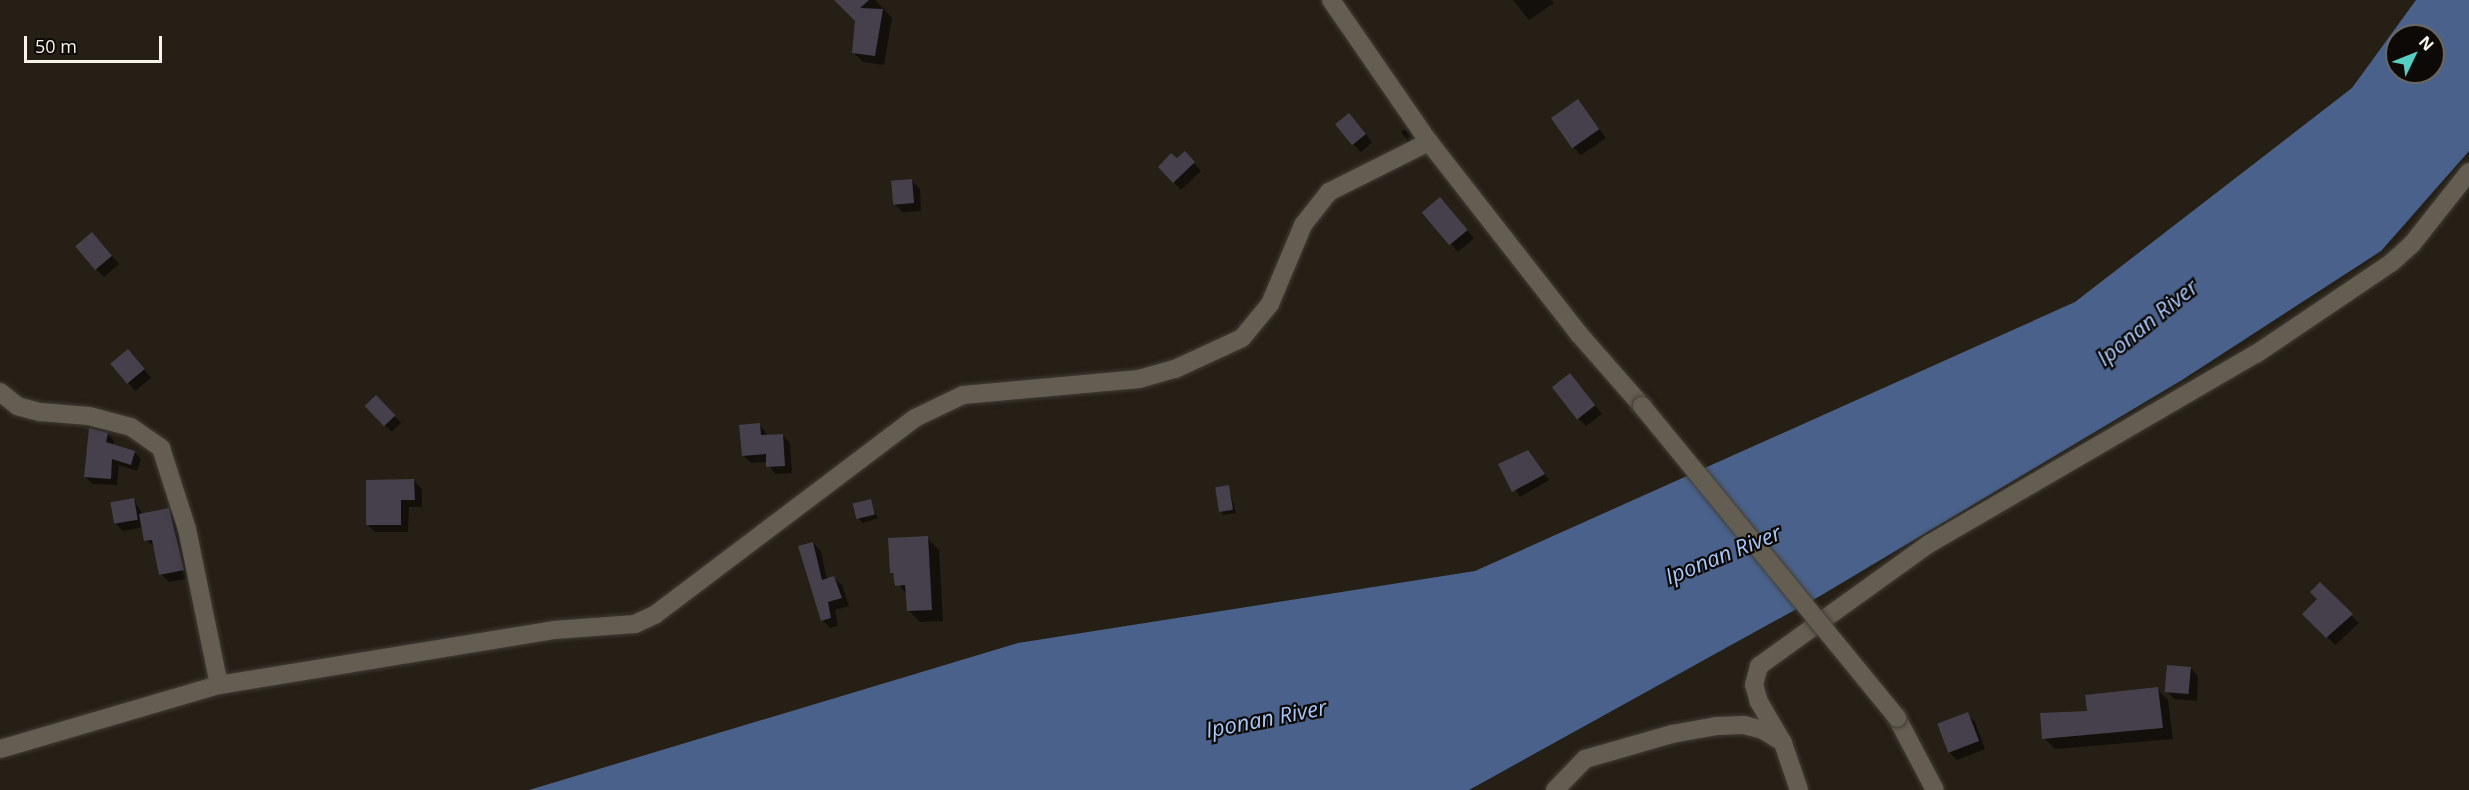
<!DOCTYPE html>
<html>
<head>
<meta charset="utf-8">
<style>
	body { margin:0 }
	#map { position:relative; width:2469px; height:790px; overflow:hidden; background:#251f15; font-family:"Open Sans",sans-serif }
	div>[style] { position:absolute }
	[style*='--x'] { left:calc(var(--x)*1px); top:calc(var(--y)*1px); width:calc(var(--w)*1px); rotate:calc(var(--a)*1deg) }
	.water>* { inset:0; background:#4a628b }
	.shadow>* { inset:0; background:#0007; transform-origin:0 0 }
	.building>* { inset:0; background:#45404c; transform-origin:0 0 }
	.roads { filter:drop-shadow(0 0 2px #413d36) drop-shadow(0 0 2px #413d36) }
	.minor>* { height:18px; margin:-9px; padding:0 9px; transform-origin:9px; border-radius:9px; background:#645e52 }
	.bridges { filter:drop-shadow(0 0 2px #413d36) drop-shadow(0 0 2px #413d36) }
	.minor-bridge>* { height:18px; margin:-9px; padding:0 9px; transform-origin:9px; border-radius:9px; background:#645e52 }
	span { translate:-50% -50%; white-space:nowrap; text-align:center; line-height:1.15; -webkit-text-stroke:4.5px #0c0906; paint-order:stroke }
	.water-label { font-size:22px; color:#a7c6fa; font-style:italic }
	.north { position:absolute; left:2385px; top:24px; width:60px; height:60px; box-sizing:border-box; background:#0c0906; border:2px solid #6a6762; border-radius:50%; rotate:47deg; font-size:16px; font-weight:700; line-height:24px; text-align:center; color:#f8f4ed }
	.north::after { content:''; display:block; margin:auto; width:21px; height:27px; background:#57cec2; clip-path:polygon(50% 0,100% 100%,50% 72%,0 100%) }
	.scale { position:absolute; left:24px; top:36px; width:138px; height:27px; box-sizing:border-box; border:3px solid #f8f4ed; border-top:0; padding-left:8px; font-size:18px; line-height:21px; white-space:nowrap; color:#f8f4ed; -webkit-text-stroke:4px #0c0906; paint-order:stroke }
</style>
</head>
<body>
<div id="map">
	<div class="water">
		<div style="clip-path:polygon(evenodd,2416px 0,2469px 0,2469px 151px,2381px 251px,2182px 380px,1820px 596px,1469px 790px,529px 790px,1018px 643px,1475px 571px,2075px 302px,2352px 88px,2416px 0,2397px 36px,2433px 36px,2433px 72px,2397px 72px,2397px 36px)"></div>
	</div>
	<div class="shadow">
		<div style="clip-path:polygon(836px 0,875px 0,892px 18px,884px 65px,863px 62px,854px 53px,856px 20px)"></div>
		<div style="clip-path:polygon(1513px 0,1551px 0,1554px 3px,1529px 20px)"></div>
		<div style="clip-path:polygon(1578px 101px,1606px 138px,1581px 155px,1573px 147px)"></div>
		<div style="clip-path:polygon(1357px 123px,1372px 142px,1361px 152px,1353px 144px)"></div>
		<div style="clip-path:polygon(1405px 129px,1413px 137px,1419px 146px,1411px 150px,1405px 143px,1407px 140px,1401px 132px)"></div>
		<div style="clip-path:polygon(1185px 153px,1201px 171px,1181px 190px,1160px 167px)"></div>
		<div style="clip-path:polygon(912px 181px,920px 189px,921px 211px,902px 212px,895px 204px)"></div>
		<div style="clip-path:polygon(1447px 207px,1474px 238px,1458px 252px,1423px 213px)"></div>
		<div style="clip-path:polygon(100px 242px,119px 264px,104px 277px,96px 269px)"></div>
		<div style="clip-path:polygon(136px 359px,151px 378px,135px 391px,112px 363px)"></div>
		<div style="clip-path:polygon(1570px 375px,1602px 414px,1586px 426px,1578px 418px)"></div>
		<div style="left:376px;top:397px;width:36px;height:13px;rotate:46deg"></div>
		<div style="clip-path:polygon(760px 425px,768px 436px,782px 435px,790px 443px,792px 473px,775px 474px,767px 462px,751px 463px,743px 455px)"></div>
		<div style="clip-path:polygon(108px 434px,114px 441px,113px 446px,134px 452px,141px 459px,137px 471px,119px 465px,117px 485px,92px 484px,86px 477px)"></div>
		<div style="clip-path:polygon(1527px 451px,1549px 480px,1520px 497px,1500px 465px)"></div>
		<div style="clip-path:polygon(414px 481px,422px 489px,422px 507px,409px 507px,408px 532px,375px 532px,367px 524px)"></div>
		<div style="clip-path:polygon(1228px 486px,1236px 513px,1224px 515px,1220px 511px)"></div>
		<div style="clip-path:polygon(134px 500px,143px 515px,168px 510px,176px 518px,191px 578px,169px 582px,161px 574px,156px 548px,146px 540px,143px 527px,123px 531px,115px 523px)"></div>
		<div style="clip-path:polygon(870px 501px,878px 518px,863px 523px,859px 519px)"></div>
		<div style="clip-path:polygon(927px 538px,939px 550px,943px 621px,920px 622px,908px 610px,907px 596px,891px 572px)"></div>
		<div style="clip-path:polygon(813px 543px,821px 551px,827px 580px,834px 578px,842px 585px,849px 606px,835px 610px,838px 626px,830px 628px,822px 620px)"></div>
		<div style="clip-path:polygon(2320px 584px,2359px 623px,2335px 645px,2305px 614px,2319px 600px)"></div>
		<div style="clip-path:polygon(2191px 668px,2198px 676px,2197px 701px,2174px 699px,2167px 691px)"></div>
		<div style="clip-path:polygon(2157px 689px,2168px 700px,2173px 739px,2055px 749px,2044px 738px,2089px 712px)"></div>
		<div style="clip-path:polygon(1967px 714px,1975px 722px,1985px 749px,1957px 760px,1949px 752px)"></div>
	</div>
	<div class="building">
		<div style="clip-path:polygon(834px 0,869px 0,860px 8px,883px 9px,875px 56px,852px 53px,855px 21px)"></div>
		<div style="left:1578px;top:99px;width:37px;height:33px;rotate:55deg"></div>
		<div style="left:1349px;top:113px;width:27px;height:18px;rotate:51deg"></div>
		<div style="clip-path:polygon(1185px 151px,1195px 162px,1173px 183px,1158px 167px,1171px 153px,1177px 158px)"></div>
		<div style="left:912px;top:179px;width:24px;height:21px;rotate:85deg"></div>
		<div style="left:1440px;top:197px;width:43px;height:24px;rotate:50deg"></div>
		<div style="left:92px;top:232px;width:31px;height:22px;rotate:50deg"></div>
		<div style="left:128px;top:349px;width:26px;height:23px;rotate:50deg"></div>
		<div style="left:1570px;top:373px;width:41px;height:23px;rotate:52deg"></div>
		<div style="left:376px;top:395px;width:28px;height:16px;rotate:46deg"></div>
		<div style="clip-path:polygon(760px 423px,761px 435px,783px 434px,785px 466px,766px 467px,766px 454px,742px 456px,739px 425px)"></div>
		<div style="clip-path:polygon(89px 428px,108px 433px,106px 442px,135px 451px,131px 465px,112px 459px,111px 479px,84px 477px)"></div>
		<div style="clip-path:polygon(1528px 450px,1545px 474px,1512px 492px,1498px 464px)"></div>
		<div style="clip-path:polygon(414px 479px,415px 500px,401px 500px,401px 525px,366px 525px,366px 480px)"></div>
		<div style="left:1229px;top:485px;width:25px;height:14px;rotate:81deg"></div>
		<div style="left:134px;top:498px;width:22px;height:24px;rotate:80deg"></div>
		<div style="left:871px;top:499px;width:16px;height:19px;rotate:76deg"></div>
		<div style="clip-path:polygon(169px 508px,184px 570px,159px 575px,152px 540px,144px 541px,139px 514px)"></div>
		<div style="clip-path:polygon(928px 536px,932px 610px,907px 611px,905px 585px,895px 586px,893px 573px,890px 573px,888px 538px)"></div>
		<div style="clip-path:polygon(813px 542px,822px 580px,834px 576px,842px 598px,828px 602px,831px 618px,821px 621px,798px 546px)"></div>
		<div style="clip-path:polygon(2320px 582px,2353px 614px,2326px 638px,2302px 614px,2317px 599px,2310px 592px)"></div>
		<div style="left:2167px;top:665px;width:24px;height:27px;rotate:5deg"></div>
		<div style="clip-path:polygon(2158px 687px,2163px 728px,2042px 739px,2040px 713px,2087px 711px,2085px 695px)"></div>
		<div style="left:1968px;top:712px;width:31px;height:33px;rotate:69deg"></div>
	</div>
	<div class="roads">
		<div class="minor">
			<div style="--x:1331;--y:0;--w:173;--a:55.4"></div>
			<div style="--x:1429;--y:142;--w:244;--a:52"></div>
			<div style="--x:1579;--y:334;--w:96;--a:48.8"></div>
			<div style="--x:0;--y:392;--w:22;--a:39"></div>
			<div style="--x:17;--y:406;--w:24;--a:15"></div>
			<div style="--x:40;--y:412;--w:49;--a:4.7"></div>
			<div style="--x:89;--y:416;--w:43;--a:14.7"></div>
			<div style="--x:131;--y:427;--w:37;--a:35"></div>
			<div style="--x:161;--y:448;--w:85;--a:72.2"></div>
			<div style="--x:187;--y:529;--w:159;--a:78.4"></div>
			<div style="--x:1897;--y:718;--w:81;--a:62.2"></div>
			<div style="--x:0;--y:749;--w:228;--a:-16.3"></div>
			<div style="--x:219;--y:685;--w:339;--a:-9.3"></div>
			<div style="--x:554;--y:630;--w:81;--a:-4.2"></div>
			<div style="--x:635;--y:624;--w:23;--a:-25"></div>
			<div style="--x:656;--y:614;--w:325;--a:-37.1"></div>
			<div style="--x:915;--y:418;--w:53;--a:-25.6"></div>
			<div style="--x:963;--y:395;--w:177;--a:-5.2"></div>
			<div style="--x:1139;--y:379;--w:37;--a:-16"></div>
			<div style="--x:1175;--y:369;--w:74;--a:-24.8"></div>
			<div style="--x:1242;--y:338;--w:44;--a:-50.5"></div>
			<div style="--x:1270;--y:304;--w:86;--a:-67.3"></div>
			<div style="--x:1303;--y:225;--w:42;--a:-51.8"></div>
			<div style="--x:1329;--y:192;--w:112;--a:-26.6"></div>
			<div style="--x:1555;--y:790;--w:43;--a:-45.9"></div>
			<div style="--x:1585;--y:759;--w:91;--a:-16"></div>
			<div style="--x:1672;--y:734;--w:46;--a:-10.1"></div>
			<div style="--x:1717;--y:726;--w:27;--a:-2"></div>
			<div style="--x:1744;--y:725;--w:20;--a:15"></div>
			<div style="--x:1763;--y:730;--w:22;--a:32"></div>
			<div style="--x:1799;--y:790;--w:50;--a:-108.8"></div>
			<div style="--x:1783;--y:743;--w:48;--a:-120.3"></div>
			<div style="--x:1759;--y:702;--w:18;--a:-106"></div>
			<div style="--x:1754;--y:685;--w:20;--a:-75"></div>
			<div style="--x:1759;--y:666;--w:209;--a:-35.7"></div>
			<div style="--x:1929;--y:544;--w:378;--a:-30.2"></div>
			<div style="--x:2256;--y:354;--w:163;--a:-34"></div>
			<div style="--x:2391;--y:263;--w:28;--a:-42"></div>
			<div style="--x:2412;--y:244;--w:92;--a:-51.6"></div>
		</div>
	</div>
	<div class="bridges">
		<div class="minor-bridge">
			<div style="--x:1642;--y:406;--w:403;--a:50.7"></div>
		</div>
	</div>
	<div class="water-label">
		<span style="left:2147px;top:322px;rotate:-39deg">Iponan River</span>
		<span style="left:1723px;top:554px;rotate:-22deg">Iponan River</span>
		<span style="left:1266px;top:718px;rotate:-11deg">Iponan River</span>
	</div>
	<div class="north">N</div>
	<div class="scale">50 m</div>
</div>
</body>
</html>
